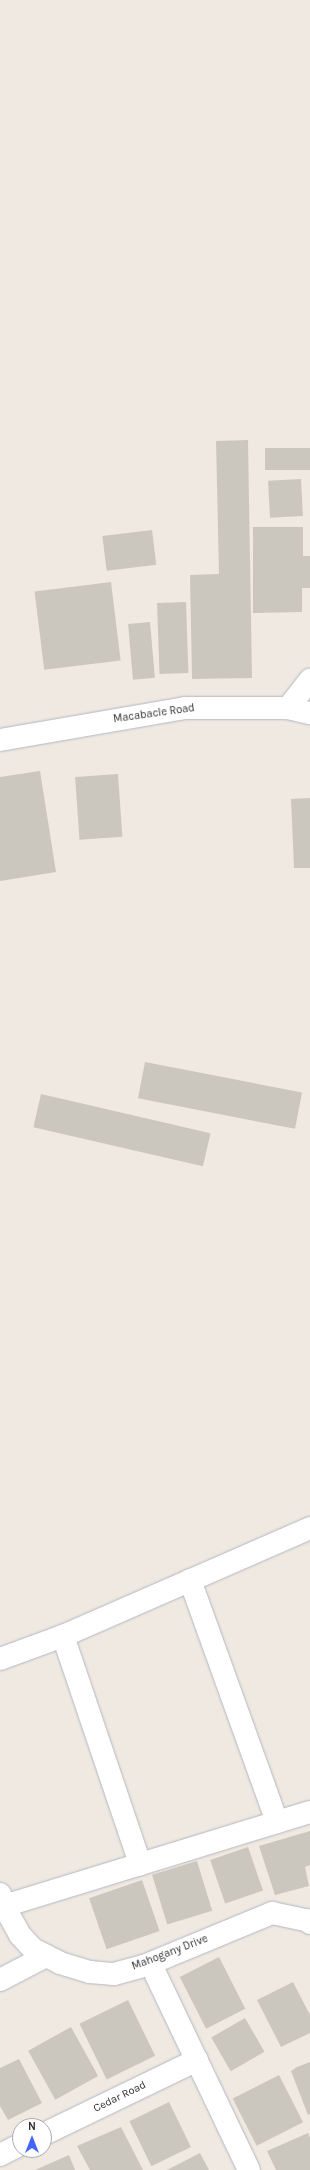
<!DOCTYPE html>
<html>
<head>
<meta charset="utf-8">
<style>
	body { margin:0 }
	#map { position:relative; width:310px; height:2170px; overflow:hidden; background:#efe9e1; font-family:Karla,sans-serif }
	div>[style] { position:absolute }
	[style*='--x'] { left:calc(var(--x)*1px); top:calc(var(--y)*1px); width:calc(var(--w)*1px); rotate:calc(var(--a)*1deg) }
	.building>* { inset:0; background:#cbc7bf; transform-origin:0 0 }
	.roads { filter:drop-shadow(0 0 1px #b4b7c1) drop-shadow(0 0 1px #b4b7c1) }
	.minor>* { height:22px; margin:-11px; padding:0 11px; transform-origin:11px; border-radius:11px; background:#fff }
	span { translate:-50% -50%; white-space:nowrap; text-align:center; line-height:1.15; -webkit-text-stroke:3.5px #fff; paint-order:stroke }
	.street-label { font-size:11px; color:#2e2e2e }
	.north { position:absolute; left:12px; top:2118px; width:40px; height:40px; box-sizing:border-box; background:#fff; border:1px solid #ababab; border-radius:50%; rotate:0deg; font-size:11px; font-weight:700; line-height:16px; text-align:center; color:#2e2e2e }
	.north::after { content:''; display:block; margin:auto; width:14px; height:18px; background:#4264fb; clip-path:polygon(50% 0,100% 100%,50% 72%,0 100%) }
</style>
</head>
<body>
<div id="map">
	<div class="building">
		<div style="clip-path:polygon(248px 440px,252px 678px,192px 679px,190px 575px,219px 574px,216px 441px)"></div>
		<div style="left:310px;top:448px;width:22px;height:45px;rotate:90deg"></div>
		<div style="left:301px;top:479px;width:37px;height:33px;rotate:87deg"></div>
		<div style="clip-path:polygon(253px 527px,303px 527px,303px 556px,310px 556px,310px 588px,302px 588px,302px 612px,253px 613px)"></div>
		<div style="left:152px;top:530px;width:35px;height:50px;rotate:83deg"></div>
		<div style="left:111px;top:582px;width:79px;height:77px;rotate:83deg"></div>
		<div style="left:186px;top:602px;width:71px;height:29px;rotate:88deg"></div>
		<div style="left:150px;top:622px;width:56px;height:22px;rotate:85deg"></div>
		<div style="clip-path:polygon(40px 771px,56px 872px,0 881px,0 777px)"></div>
		<div style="left:118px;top:774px;width:63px;height:43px;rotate:86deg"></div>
		<div style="clip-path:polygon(310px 798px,310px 868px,294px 868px,291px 799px)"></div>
		<div style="left:145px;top:1062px;width:160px;height:37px;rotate:11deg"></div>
		<div style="left:41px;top:1094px;width:174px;height:34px;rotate:13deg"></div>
		<div style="clip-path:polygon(310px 1831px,310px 1865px,305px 1867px,309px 1886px,275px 1895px,259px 1846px)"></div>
		<div style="left:248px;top:1847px;width:46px;height:40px;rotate:71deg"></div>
		<div style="left:197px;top:1861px;width:52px;height:47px;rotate:73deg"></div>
		<div style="left:142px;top:1880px;width:54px;height:56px;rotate:71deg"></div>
		<div style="left:219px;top:1957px;width:58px;height:44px;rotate:63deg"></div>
		<div style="clip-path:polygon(293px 1982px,310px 2015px,310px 2033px,281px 2047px,257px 2000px)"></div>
		<div style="left:128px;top:2000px;width:62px;height:54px;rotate:64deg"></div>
		<div style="left:245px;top:2018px;width:39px;height:39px;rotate:60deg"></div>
		<div style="left:71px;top:2027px;width:56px;height:49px;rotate:61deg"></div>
		<div style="clip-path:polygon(19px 2059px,42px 2103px,8px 2120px,0 2106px,0 2068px)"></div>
		<div style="clip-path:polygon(310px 2062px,310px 2114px,308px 2115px,291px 2071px,297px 2067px)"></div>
		<div style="left:279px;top:2075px;width:53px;height:52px;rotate:63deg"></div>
		<div style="left:169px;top:2102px;width:50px;height:44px;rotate:64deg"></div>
		<div style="clip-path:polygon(121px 2127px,143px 2170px,90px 2170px,77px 2146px)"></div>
		<div style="clip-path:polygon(308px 2133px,310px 2138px,310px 2170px,276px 2170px,267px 2151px)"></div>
		<div style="clip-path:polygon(200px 2153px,209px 2170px,167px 2170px)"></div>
		<div style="clip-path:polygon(69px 2155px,75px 2170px,35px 2170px)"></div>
	</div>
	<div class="roads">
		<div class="minor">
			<div style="--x:288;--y:708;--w:36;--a:-52"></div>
			<div style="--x:0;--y:740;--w:188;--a:-9.8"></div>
			<div style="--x:185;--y:708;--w:103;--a:0"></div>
			<div style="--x:288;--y:708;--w:23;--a:13"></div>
			<div style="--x:190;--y:1580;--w:257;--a:70.2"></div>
			<div style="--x:63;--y:1636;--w:241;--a:71.3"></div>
			<div style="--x:0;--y:1659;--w:67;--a:-20.1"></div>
			<div style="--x:63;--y:1636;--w:270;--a:-23.6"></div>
			<div style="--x:0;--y:1894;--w:13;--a:72"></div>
			<div style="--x:4;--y:1906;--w:33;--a:61"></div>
			<div style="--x:20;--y:1935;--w:19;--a:47"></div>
			<div style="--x:33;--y:1949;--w:30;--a:27"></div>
			<div style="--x:60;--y:1963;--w:31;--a:17"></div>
			<div style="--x:90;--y:1972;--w:24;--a:5"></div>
			<div style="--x:114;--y:1974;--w:31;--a:-15"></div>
			<div style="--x:144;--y:1966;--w:139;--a:-22.5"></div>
			<div style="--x:272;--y:1913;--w:35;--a:12"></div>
			<div style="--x:306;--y:1920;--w:5;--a:37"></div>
			<div style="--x:4;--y:1906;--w:320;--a:-17.1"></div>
			<div style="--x:156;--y:1975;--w:216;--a:64.5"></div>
			<div style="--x:0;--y:1980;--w:52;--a:-27.6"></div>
			<div style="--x:44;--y:2134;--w:170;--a:-25.8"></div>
			<div style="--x:0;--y:2155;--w:22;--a:-27"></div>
		</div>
	</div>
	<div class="street-label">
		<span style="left:154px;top:714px;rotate:-8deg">Macabacle Road</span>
		<span style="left:170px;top:1953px;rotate:-21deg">Mahogany Drive</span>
		<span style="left:120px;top:2097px;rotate:-26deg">Cedar Road</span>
	</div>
	<div class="north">N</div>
</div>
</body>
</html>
